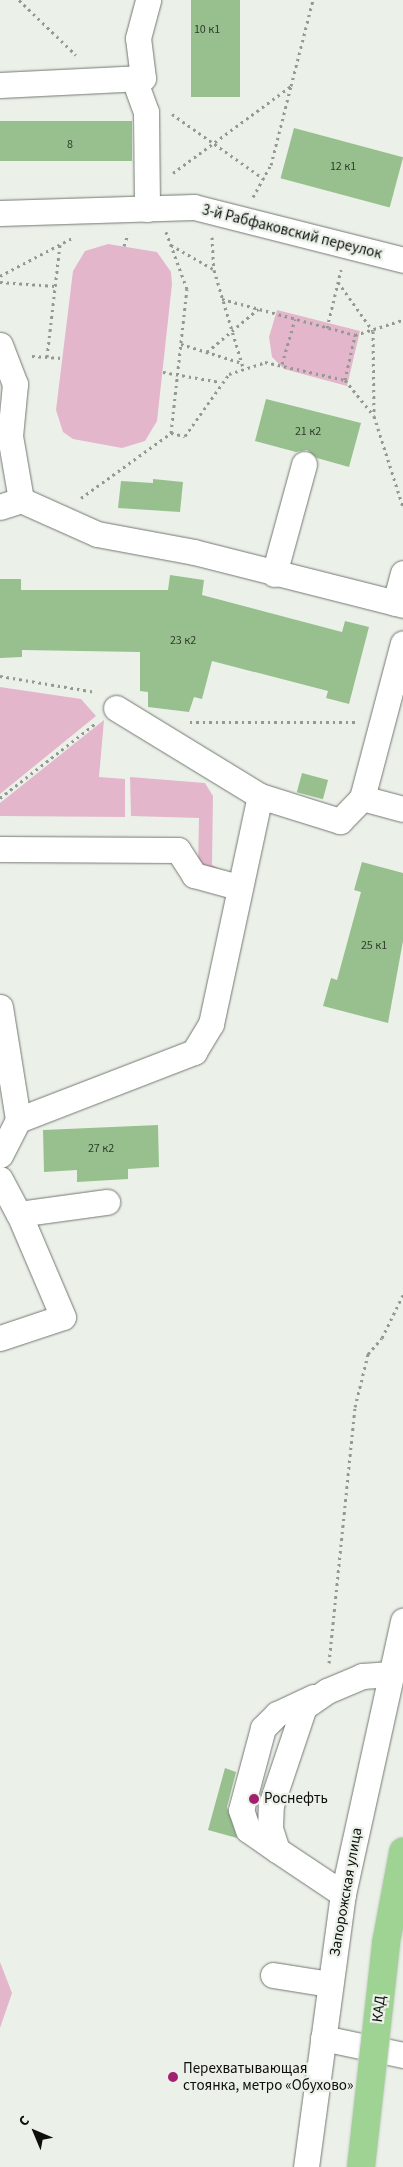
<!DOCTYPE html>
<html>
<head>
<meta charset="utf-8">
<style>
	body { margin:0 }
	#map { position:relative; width:403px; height:2167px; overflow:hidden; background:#ebf1e9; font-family:"Source Sans 3",sans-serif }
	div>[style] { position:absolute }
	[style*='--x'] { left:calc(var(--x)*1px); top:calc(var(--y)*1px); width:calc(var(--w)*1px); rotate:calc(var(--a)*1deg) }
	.green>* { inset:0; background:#e4b6cb }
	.building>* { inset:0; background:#97c08e; transform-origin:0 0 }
	.path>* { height:3px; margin-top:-1.5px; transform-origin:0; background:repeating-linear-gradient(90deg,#949993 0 2.5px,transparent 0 6.5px) }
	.roads { filter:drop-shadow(0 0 1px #737872) drop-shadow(0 0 1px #737872) }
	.minor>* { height:25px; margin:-12.5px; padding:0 12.5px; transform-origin:12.5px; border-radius:12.5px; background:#fff }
	.bridges { filter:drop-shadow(0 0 1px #cfcfcf) drop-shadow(0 0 1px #cfcfcf) }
	.highway-bridge>* { height:28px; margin:-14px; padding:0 14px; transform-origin:14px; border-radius:14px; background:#9fd394 }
	.dots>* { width:14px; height:14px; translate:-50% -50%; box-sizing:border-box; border:2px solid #ebf1e9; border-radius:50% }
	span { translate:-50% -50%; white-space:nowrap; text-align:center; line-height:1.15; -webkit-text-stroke:4.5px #ebf1e9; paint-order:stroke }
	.number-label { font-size:12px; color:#303b2d }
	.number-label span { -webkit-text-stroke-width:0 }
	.street-label { font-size:15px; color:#0d0f0d }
	.poi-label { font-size:15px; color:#0d0f0d }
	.left { translate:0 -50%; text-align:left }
	.north { position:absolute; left:10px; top:2107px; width:50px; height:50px; -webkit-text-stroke:4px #ebf1e9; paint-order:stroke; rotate:315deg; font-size:14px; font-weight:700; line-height:20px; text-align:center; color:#0d0f0d }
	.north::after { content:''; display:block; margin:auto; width:18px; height:22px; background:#0d0f0d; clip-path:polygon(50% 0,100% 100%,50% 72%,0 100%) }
</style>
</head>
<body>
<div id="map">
	<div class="green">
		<div style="clip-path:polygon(108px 244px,157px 252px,171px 272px,172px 284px,157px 421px,145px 441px,122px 448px,73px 439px,63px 432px,56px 410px,73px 271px,85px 251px)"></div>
		<div style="clip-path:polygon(277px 310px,360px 331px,347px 386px,284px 369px,272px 357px,269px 337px)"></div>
		<div style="clip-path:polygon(0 687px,81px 699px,96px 716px,0 794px)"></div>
		<div style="clip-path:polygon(104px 720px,99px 777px,125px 779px,125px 817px,0 816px,0 803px)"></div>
		<div style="clip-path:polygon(130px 777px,205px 783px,213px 796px,212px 865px,225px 872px,198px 866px,199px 818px,131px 816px)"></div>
		<div style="clip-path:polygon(0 1962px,12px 1993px,0 2028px)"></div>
	</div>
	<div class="building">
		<div style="left:191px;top:0;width:49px;height:97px"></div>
		<div style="left:132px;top:121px;width:40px;height:132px;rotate:90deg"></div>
		<div style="left:294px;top:128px;width:113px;height:52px;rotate:15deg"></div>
		<div style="clip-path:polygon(266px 399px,361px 423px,349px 467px,317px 458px,307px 450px,296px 452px,255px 441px)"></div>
		<div style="clip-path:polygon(153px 479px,183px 482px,180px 512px,118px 508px,121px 481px,153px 483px)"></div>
		<div style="clip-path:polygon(170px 575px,204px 580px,202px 595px,342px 632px,345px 621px,369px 627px,349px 704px,326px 698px,328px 691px,212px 661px,202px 699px,194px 697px,189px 712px,148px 707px,148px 692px,140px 691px,140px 652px,22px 650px,22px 657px,0 658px,0 579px,21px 579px,21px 590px,168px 590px)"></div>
		<div style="left:302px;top:773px;width:27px;height:20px;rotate:15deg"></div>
		<div style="clip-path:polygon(362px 862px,403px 873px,403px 941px,388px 1023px,323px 1006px,331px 978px,337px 980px,361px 892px,354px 890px)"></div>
		<div style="clip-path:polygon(158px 1125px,159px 1167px,128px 1169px,128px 1179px,77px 1182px,77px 1170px,44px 1172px,43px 1130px)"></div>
		<div style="clip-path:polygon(225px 1768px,236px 1772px,227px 1807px,237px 1838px,208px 1830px)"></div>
	</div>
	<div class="path">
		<div style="--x:19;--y:0;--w:79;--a:44"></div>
		<div style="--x:172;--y:114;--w:113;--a:35.2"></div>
		<div style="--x:173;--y:173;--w:147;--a:-36.4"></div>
		<div style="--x:291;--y:86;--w:89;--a:-75.7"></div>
		<div style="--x:253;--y:197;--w:37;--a:-61"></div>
		<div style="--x:271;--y:165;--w:81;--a:-75.8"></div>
		<div style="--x:212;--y:237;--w:33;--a:87"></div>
		<div style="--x:214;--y:270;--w:101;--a:73.4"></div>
		<div style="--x:171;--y:245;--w:48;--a:29.7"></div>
		<div style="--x:124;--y:246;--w:13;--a:-72"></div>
		<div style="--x:0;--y:276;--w:81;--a:-27.8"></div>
		<div style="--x:0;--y:282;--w:55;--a:4.2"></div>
		<div style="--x:338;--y:282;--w:60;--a:54.5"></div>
		<div style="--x:373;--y:331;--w:85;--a:89.3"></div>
		<div style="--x:374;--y:416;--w:96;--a:72.3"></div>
		<div style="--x:222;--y:299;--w:138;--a:15.1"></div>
		<div style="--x:355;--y:335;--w:50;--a:-17.4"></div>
		<div style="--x:327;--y:328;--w:60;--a:-76.4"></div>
		<div style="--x:181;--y:344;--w:64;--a:17.3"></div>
		<div style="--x:207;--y:352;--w:67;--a:-40.1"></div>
		<div style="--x:32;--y:356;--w:30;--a:4"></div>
		<div style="--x:47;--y:357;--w:113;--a:-83.4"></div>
		<div style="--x:282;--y:364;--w:47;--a:-73.9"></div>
		<div style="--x:163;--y:372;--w:58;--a:10"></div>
		<div style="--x:345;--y:380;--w:46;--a:-77.5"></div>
		<div style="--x:171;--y:433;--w:14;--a:12"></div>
		<div style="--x:185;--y:436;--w:76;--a:-54.6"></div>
		<div style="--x:229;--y:374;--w:38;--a:-18"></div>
		<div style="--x:265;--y:362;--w:82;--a:12.7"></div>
		<div style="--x:345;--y:380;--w:46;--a:51.1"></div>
		<div style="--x:81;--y:498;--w:111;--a:-35.8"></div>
		<div style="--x:171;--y:433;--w:145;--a:-83.7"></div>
		<div style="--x:187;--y:289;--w:61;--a:-110.2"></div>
		<div style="--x:0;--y:676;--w:97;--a:9.5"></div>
		<div style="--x:190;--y:722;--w:165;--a:0"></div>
		<div style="--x:0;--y:798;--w:122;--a:-38"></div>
		<div style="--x:329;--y:1663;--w:257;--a:-84.2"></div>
		<div style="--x:355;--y:1407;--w:55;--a:-76.2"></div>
		<div style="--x:368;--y:1354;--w:21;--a:-49"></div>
		<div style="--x:382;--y:1338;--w:48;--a:-64"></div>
	</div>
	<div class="roads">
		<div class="minor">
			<div style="--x:134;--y:79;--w:35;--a:70"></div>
			<div style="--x:146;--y:112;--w:97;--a:89.4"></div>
			<div style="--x:0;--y:85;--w:143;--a:-2.8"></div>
			<div style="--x:143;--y:78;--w:40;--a:-97.1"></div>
			<div style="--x:138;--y:38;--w:39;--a:-75"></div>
			<div style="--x:0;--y:213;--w:194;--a:-1.8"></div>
			<div style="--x:194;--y:207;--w:216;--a:14.2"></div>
			<div style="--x:0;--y:345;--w:42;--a:69"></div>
			<div style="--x:15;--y:384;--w:52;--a:95.5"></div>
			<div style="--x:10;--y:436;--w:65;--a:80.2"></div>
			<div style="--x:21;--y:500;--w:22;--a:162"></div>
			<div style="--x:21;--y:500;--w:83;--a:24.1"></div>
			<div style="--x:97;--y:534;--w:99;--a:10.5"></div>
			<div style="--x:194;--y:552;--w:216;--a:14.2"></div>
			<div style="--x:274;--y:574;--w:114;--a:-74.7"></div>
			<div style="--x:395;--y:603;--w:31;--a:-75"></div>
			<div style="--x:116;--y:708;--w:169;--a:31.4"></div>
			<div style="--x:362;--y:798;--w:42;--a:15"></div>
			<div style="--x:0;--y:849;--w:178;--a:0.3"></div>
			<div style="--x:178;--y:850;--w:30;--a:57"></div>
			<div style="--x:194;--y:875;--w:46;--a:15.3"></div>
			<div style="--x:0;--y:1007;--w:114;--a:80.9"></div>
			<div style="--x:18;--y:1120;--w:39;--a:117"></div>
			<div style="--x:18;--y:1120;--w:189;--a:-21.1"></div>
			<div style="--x:194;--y:1052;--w:33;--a:-59"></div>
			<div style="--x:211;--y:1024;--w:233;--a:-77.9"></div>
			<div style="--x:260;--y:796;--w:84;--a:17.4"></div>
			<div style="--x:340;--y:821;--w:32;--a:-46"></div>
			<div style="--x:362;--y:798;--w:160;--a:-75.2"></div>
			<div style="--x:0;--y:1179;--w:40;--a:62"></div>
			<div style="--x:19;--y:1214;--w:89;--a:-7.8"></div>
			<div style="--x:0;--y:1338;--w:66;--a:-18.4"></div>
			<div style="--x:63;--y:1317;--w:112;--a:-113.1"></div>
			<div style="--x:277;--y:1850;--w:35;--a:-145"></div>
			<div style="--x:248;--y:1830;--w:21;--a:-109"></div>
			<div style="--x:241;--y:1810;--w:85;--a:-75"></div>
			<div style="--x:263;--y:1728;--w:20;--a:-45"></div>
			<div style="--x:277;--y:1714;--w:40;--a:-25"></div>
			<div style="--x:343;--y:1894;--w:79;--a:-146.3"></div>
			<div style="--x:277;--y:1850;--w:22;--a:-108"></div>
			<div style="--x:270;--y:1829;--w:24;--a:-88"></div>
			<div style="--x:271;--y:1805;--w:103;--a:-71.4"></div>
			<div style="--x:304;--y:1707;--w:28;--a:-35"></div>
			<div style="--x:327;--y:1691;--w:38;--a:-23"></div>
			<div style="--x:362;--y:1676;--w:26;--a:-4"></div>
			<div style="--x:273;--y:1975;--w:58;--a:9"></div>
			<div style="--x:323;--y:2038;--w:82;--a:12"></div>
			<div style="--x:306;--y:2167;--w:275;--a:-82.3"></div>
			<div style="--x:343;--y:1894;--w:280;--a:-77.6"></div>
		</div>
	</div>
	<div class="bridges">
		<div class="highway-bridge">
			<div style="--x:361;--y:2167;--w:225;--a:-83.6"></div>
			<div style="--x:386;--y:1943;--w:93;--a:-79.4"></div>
		</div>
	</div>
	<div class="dots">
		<div style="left:254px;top:1799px;background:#a22070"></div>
		<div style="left:173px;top:2077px;background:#a22070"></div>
	</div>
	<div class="number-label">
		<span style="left:207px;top:30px">10 к1</span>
		<span style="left:70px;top:145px">8</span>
		<span style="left:343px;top:167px">12 к1</span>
		<span style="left:308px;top:432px">21 к2</span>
		<span style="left:183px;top:641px">23 к2</span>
		<span style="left:374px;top:946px">25 к1</span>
		<span style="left:101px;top:1149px">27 к2</span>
	</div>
	<div class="street-label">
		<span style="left:292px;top:232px;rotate:14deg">3-й Рабфаковский переулок</span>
		<span style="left:346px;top:1892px;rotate:-80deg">Запорожская улица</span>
		<span style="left:379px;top:2009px;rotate:-83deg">КАД</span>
	</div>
	<div class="poi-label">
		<span class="left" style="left:264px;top:1799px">Роснефть</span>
		<span class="left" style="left:183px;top:2077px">Перехватывающая<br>стоянка, метро «Обухово»</span>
	</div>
	<div class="north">С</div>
</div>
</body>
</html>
